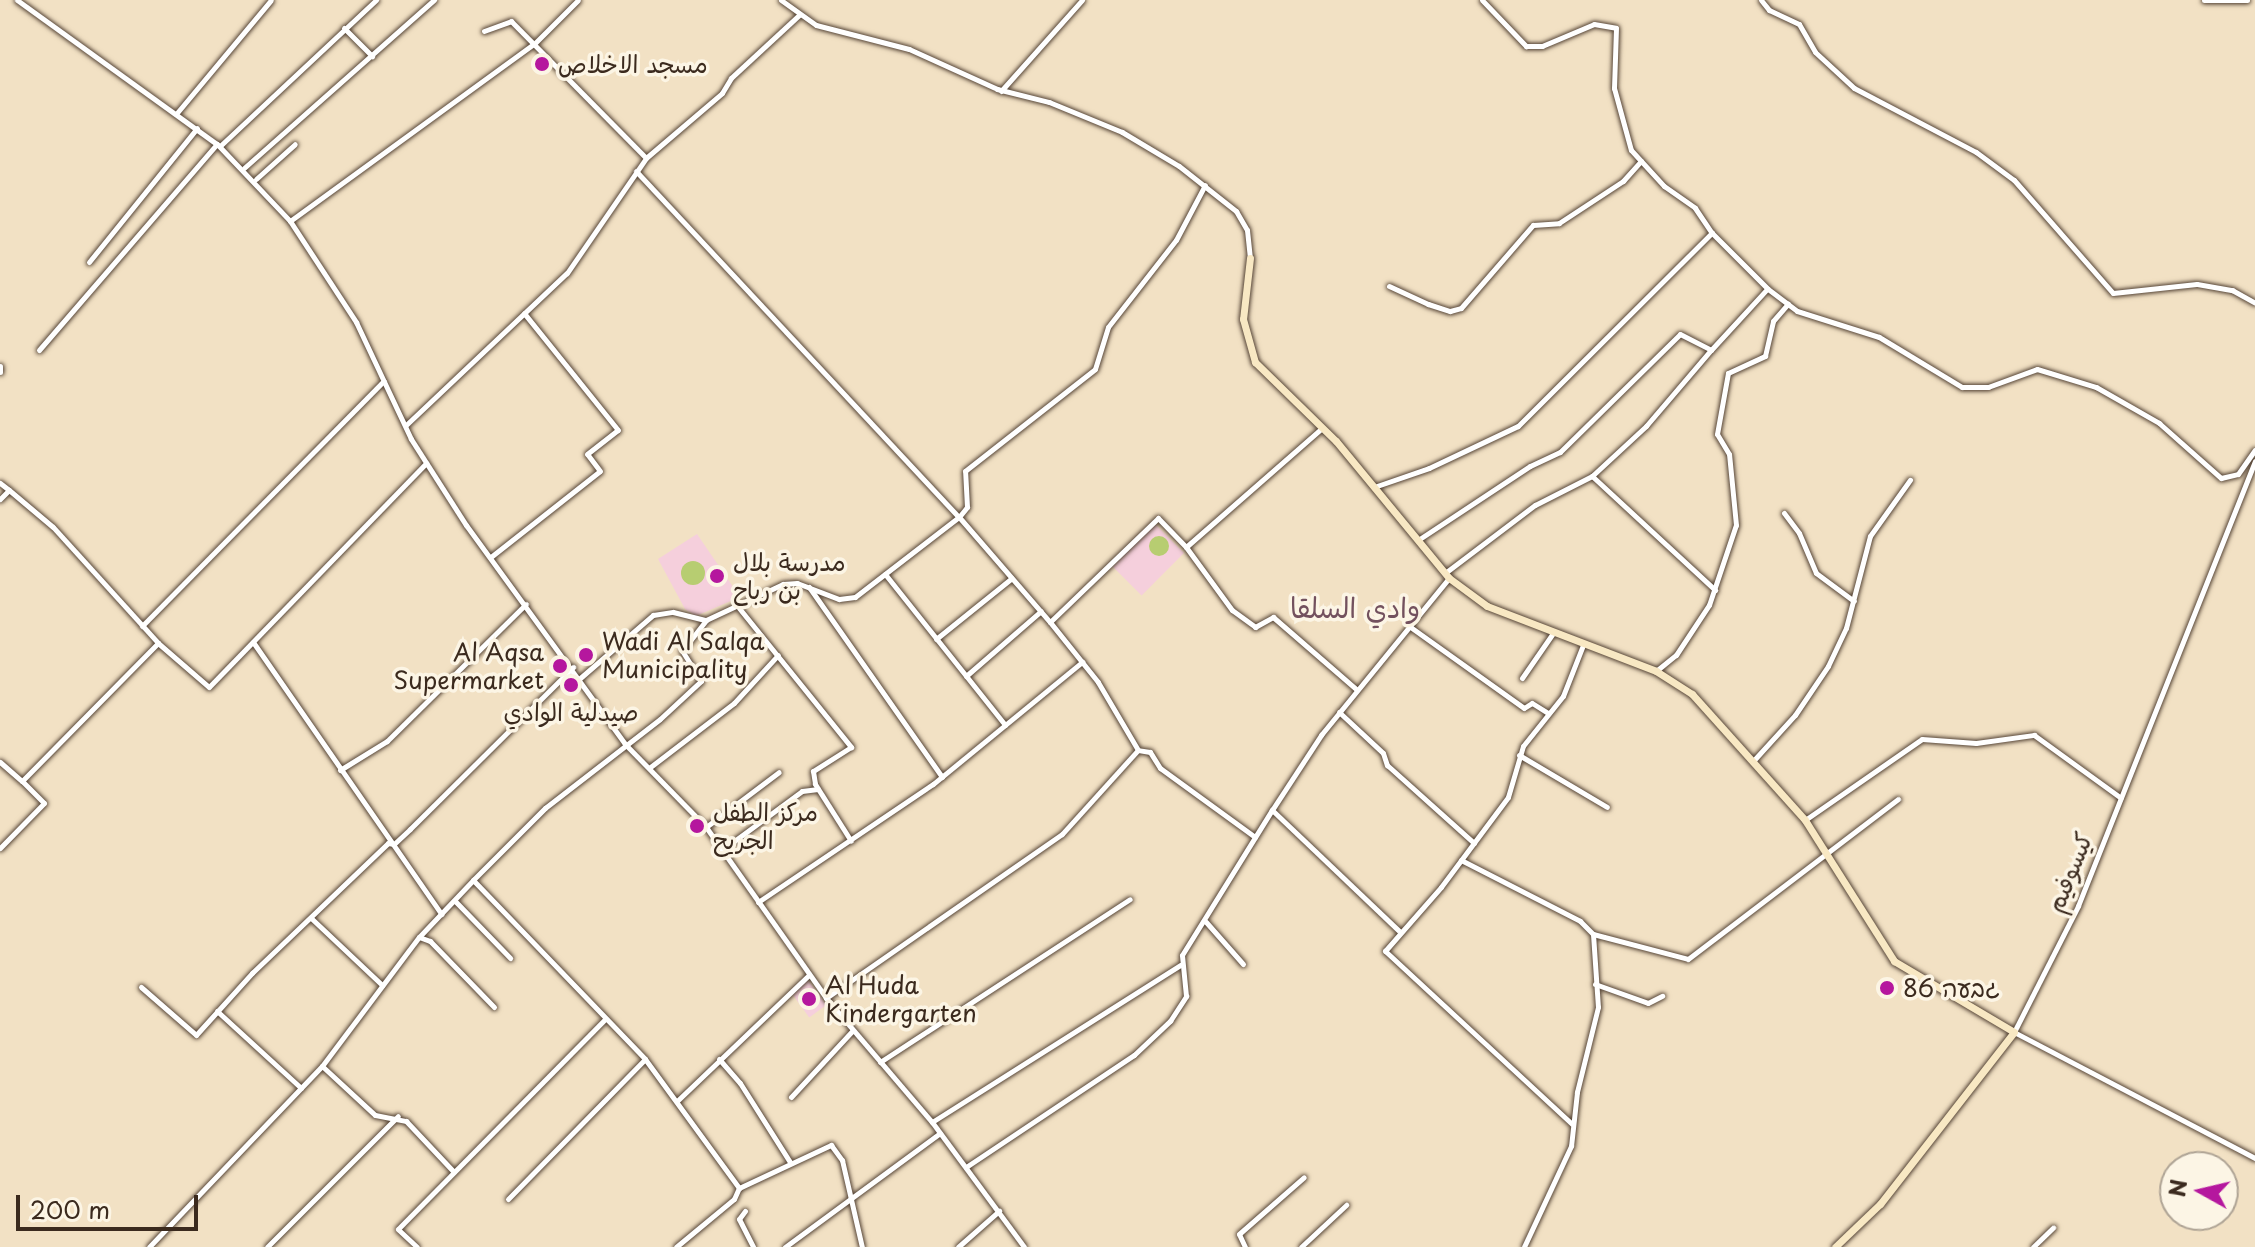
<!DOCTYPE html>
<html>
<head>
<meta charset="utf-8">
<style>
	body { margin:0 }
	#map { position:relative; width:2255px; height:1247px; overflow:hidden; background:#f2e1c4; font-family:"Playpen Sans","Playpen Sans Arabic","Playpen Sans Hebrew",sans-serif }
	div>[style] { position:absolute }
	[style*='--x'] { left:calc(var(--x)*1px); top:calc(var(--y)*1px); width:calc(var(--w)*1px); rotate:calc(var(--a)*1deg) }
	.built>* { inset:0; background:#f5cfdc; transform-origin:0 0 }
	.green>* { inset:0; background:#b7cd71 }
	.round { border-radius:50% }
	.roads { filter:drop-shadow(0 0 2px #564537) drop-shadow(0 0 2px #564537) }
	.street>* { height:5px; margin:-2.5px; padding:0 2.5px; transform-origin:2.5px; border-radius:2.5px; background:#fff }
	.secondary>* { height:7px; margin:-3.5px; padding:0 3.5px; transform-origin:3.5px; border-radius:3.5px; background:#f8e8c3 }
	.dots>* { width:22px; height:22px; translate:-50% -50%; box-sizing:border-box; border:4px solid #fcf5e5; border-radius:50% }
	span { translate:-50% -50%; white-space:nowrap; text-align:center; line-height:1.15; -webkit-text-stroke:7px #fcf5e5; paint-order:stroke }
	.poi-label { font-size:24px; color:#3b2a1e }
	.left { translate:0 -50%; text-align:left }
	.right { translate:-100% -50%; text-align:right }
	.street-label { font-size:24px; color:#3b2a1e }
	.quarter-label { font-size:28px; color:#73515e }
	.north { position:absolute; left:2159px; top:1151px; width:80px; height:80px; box-sizing:border-box; background:#fcf5e5; border:2px solid #afa495; border-radius:50%; rotate:278deg; font-size:22px; font-weight:700; line-height:32px; text-align:center; color:#3b2a1e }
	.north::after { content:''; display:block; margin:auto; width:28px; height:36px; background:#b5179e; clip-path:polygon(50% 0,100% 100%,50% 72%,0 100%) }
	.scale { position:absolute; left:16px; top:1195px; width:182px; height:36px; box-sizing:border-box; border:4px solid #3b2a1e; border-top:0; padding-left:10px; font-size:24px; line-height:28px; white-space:nowrap; color:#3b2a1e; -webkit-text-stroke:6px #fcf5e5; paint-order:stroke }
</style>
</head>
<body>
<div id="map">
	<div class="built">
		<div style="left:1155px;top:524px;width:41px;height:60px;rotate:45deg"></div>
		<div style="clip-path:polygon(697px 534px,740px 597px,696px 616px,685px 609px,658px 559px)"></div>
		<div style="left:808px;top:980px;width:31px;height:21px;rotate:54deg"></div>
	</div>
	<div class="green">
		<div class="round" style="left:1149px;top:536px;width:20px;height:20px"></div>
		<div class="round" style="left:681px;top:561px;width:24px;height:24px"></div>
	</div>
	<div class="roads">
		<div class="street">
			<div style="--x:17;--y:0;--w:246;--a:35.8"></div>
			<div style="--x:217;--y:144;--w:106;--a:46.5"></div>
			<div style="--x:290;--y:221;--w:121;--a:56.8"></div>
			<div style="--x:356;--y:322;--w:129;--a:64.8"></div>
			<div style="--x:411;--y:439;--w:102;--a:57.4"></div>
			<div style="--x:466;--y:525;--w:271;--a:54"></div>
			<div style="--x:625;--y:744;--w:116;--a:45.7"></div>
			<div style="--x:706;--y:827;--w:209;--a:54.9"></div>
			<div style="--x:826;--y:998;--w:163;--a:49.5"></div>
			<div style="--x:932;--y:1122;--w:155;--a:53.6"></div>
			<div style="--x:781;--y:0;--w:43;--a:35.5"></div>
			<div style="--x:816;--y:25;--w:96;--a:14.5"></div>
			<div style="--x:909;--y:49;--w:97;--a:24.4"></div>
			<div style="--x:997;--y:89;--w:54;--a:14"></div>
			<div style="--x:1049;--y:102;--w:79;--a:22.3"></div>
			<div style="--x:1122;--y:132;--w:66;--a:30.8"></div>
			<div style="--x:1179;--y:166;--w:73;--a:38.3"></div>
			<div style="--x:1236;--y:211;--w:22;--a:60"></div>
			<div style="--x:1247;--y:230;--w:28;--a:84"></div>
			<div style="--x:1482;--y:0;--w:64;--a:46.3"></div>
			<div style="--x:1526;--y:46;--w:16;--a:0"></div>
			<div style="--x:1542;--y:46;--w:56;--a:-22.9"></div>
			<div style="--x:1594;--y:24;--w:22;--a:10"></div>
			<div style="--x:1616;--y:28;--w:60;--a:91.9"></div>
			<div style="--x:1614;--y:88;--w:64;--a:74.7"></div>
			<div style="--x:1631;--y:150;--w:49;--a:47.5"></div>
			<div style="--x:1664;--y:186;--w:38;--a:35"></div>
			<div style="--x:1695;--y:208;--w:30;--a:56"></div>
			<div style="--x:1712;--y:233;--w:79;--a:45"></div>
			<div style="--x:1768;--y:289;--w:36;--a:37"></div>
			<div style="--x:1797;--y:311;--w:86;--a:17.6"></div>
			<div style="--x:1879;--y:337;--w:97;--a:31.1"></div>
			<div style="--x:1962;--y:387;--w:26;--a:0"></div>
			<div style="--x:1988;--y:387;--w:52;--a:-20.2"></div>
			<div style="--x:2037;--y:369;--w:62;--a:17"></div>
			<div style="--x:2096;--y:387;--w:73;--a:29.7"></div>
			<div style="--x:2159;--y:423;--w:83;--a:41.6"></div>
			<div style="--x:2221;--y:478;--w:17;--a:-13"></div>
			<div style="--x:2238;--y:474;--w:29;--a:-55"></div>
			<div style="--x:1761;--y:0;--w:13;--a:51"></div>
			<div style="--x:1769;--y:10;--w:33;--a:25"></div>
			<div style="--x:1799;--y:24;--w:32;--a:60"></div>
			<div style="--x:1815;--y:52;--w:53;--a:42.7"></div>
			<div style="--x:1854;--y:88;--w:138;--a:27.7"></div>
			<div style="--x:1976;--y:152;--w:47;--a:36.4"></div>
			<div style="--x:2014;--y:180;--w:150;--a:48.8"></div>
			<div style="--x:2113;--y:293;--w:84;--a:-6.1"></div>
			<div style="--x:2197;--y:284;--w:36;--a:10"></div>
			<div style="--x:2232;--y:290;--w:26;--a:29"></div>
			<div style="--x:2204;--y:0;--w:43;--a:0"></div>
			<div style="--x:344;--y:28;--w:40;--a:45"></div>
			<div style="--x:484;--y:31;--w:29;--a:-20"></div>
			<div style="--x:511;--y:21;--w:192;--a:45.4"></div>
			<div style="--x:1001;--y:91;--w:122;--a:-48.3"></div>
			<div style="--x:176;--y:114;--w:148;--a:-50.2"></div>
			<div style="--x:220;--y:146;--w:214;--a:-43.1"></div>
			<div style="--x:244;--y:168;--w:254;--a:-41.5"></div>
			<div style="--x:636;--y:171;--w:473;--a:47"></div>
			<div style="--x:959;--y:517;--w:139;--a:49.1"></div>
			<div style="--x:256;--y:179;--w:52;--a:-41.9"></div>
			<div style="--x:290;--y:221;--w:301;--a:-36"></div>
			<div style="--x:534;--y:44;--w:62;--a:-45"></div>
			<div style="--x:89;--y:262;--w:172;--a:-51.1"></div>
			<div style="--x:1389;--y:286;--w:43;--a:24.8"></div>
			<div style="--x:1428;--y:304;--w:23;--a:18"></div>
			<div style="--x:1450;--y:311;--w:11;--a:-15"></div>
			<div style="--x:1461;--y:308;--w:110;--a:-49.1"></div>
			<div style="--x:1533;--y:225;--w:26;--a:-4"></div>
			<div style="--x:1559;--y:223;--w:77;--a:-33.3"></div>
			<div style="--x:1623;--y:181;--w:27;--a:-48"></div>
			<div style="--x:39;--y:350;--w:272;--a:-49.2"></div>
			<div style="--x:0;--y:366;--w:6;--a:90"></div>
			<div style="--x:406;--y:425;--w:221;--a:-43.4"></div>
			<div style="--x:567;--y:273;--w:140;--a:-55.5"></div>
			<div style="--x:646;--y:158;--w:100;--a:-40.5"></div>
			<div style="--x:722;--y:93;--w:17;--a:-59"></div>
			<div style="--x:731;--y:78;--w:93;--a:-42.8"></div>
			<div style="--x:2255;--y:461;--w:479;--a:111.7"></div>
			<div style="--x:2078;--y:906;--w:141;--a:116.9"></div>
			<div style="--x:2014;--y:1032;--w:272;--a:27.6"></div>
			<div style="--x:1592;--y:476;--w:74;--a:-42.8"></div>
			<div style="--x:1646;--y:426;--w:100;--a:-49.5"></div>
			<div style="--x:0;--y:483;--w:11;--a:38"></div>
			<div style="--x:9;--y:490;--w:13;--a:135"></div>
			<div style="--x:1374;--y:487;--w:58;--a:-19.1"></div>
			<div style="--x:1429;--y:468;--w:98;--a:-25.3"></div>
			<div style="--x:1518;--y:426;--w:274;--a:-44.9"></div>
			<div style="--x:9;--y:490;--w:57;--a:40.1"></div>
			<div style="--x:53;--y:527;--w:156;--a:47.8"></div>
			<div style="--x:1784;--y:513;--w:25;--a:53"></div>
			<div style="--x:1799;--y:533;--w:43;--a:67"></div>
			<div style="--x:1816;--y:573;--w:47;--a:36.4"></div>
			<div style="--x:1418;--y:540;--w:134;--a:-33.5"></div>
			<div style="--x:1530;--y:466;--w:33;--a:-25"></div>
			<div style="--x:1560;--y:452;--w:168;--a:-44.5"></div>
			<div style="--x:1680;--y:334;--w:35;--a:27"></div>
			<div style="--x:1711;--y:350;--w:83;--a:-47.4"></div>
			<div style="--x:1186;--y:547;--w:78;--a:53.9"></div>
			<div style="--x:1232;--y:610;--w:29;--a:36"></div>
			<div style="--x:1255;--y:627;--w:21;--a:-29"></div>
			<div style="--x:1273;--y:617;--w:110;--a:40.9"></div>
			<div style="--x:492;--y:556;--w:137;--a:-38.2"></div>
			<div style="--x:600;--y:471;--w:21;--a:-127"></div>
			<div style="--x:587;--y:454;--w:39;--a:-38"></div>
			<div style="--x:618;--y:430;--w:150;--a:-128.8"></div>
			<div style="--x:1445;--y:573;--w:113;--a:-37.1"></div>
			<div style="--x:1535;--y:505;--w:64;--a:-27"></div>
			<div style="--x:1592;--y:476;--w:168;--a:42.8"></div>
			<div style="--x:885;--y:574;--w:193;--a:51.5"></div>
			<div style="--x:809;--y:587;--w:232;--a:55"></div>
			<div style="--x:739;--y:608;--w:179;--a:51.1"></div>
			<div style="--x:851;--y:747;--w:45;--a:147.7"></div>
			<div style="--x:813;--y:771;--w:13;--a:81"></div>
			<div style="--x:815;--y:784;--w:67;--a:57.7"></div>
			<div style="--x:142;--y:626;--w:344;--a:-45.4"></div>
			<div style="--x:1409;--y:626;--w:141;--a:35.5"></div>
			<div style="--x:1524;--y:708;--w:9;--a:-32"></div>
			<div style="--x:1532;--y:703;--w:19;--a:32"></div>
			<div style="--x:936;--y:639;--w:97;--a:-38.8"></div>
			<div style="--x:253;--y:642;--w:331;--a:55.3"></div>
			<div style="--x:1656;--y:671;--w:26;--a:-39"></div>
			<div style="--x:1676;--y:655;--w:60;--a:-56.6"></div>
			<div style="--x:1709;--y:605;--w:84;--a:-71.4"></div>
			<div style="--x:1736;--y:525;--w:71;--a:-95.6"></div>
			<div style="--x:1729;--y:454;--w:23;--a:-121"></div>
			<div style="--x:1717;--y:434;--w:62;--a:-79.8"></div>
			<div style="--x:1728;--y:373;--w:41;--a:-24.7"></div>
			<div style="--x:1765;--y:356;--w:36;--a:-77"></div>
			<div style="--x:1773;--y:321;--w:23;--a:-49"></div>
			<div style="--x:966;--y:676;--w:99;--a:-40.9"></div>
			<div style="--x:1522;--y:678;--w:55;--a:-55.4"></div>
			<div style="--x:579;--y:679;--w:98;--a:-40.9"></div>
			<div style="--x:653;--y:615;--w:20;--a:-9"></div>
			<div style="--x:673;--y:612;--w:34;--a:14"></div>
			<div style="--x:706;--y:620;--w:85;--a:-25.1"></div>
			<div style="--x:783;--y:584;--w:14;--a:-4"></div>
			<div style="--x:797;--y:583;--w:45;--a:20.9"></div>
			<div style="--x:839;--y:599;--w:16;--a:-7"></div>
			<div style="--x:855;--y:597;--w:131;--a:-37.6"></div>
			<div style="--x:959;--y:517;--w:13;--a:-51"></div>
			<div style="--x:967;--y:507;--w:36;--a:-93"></div>
			<div style="--x:965;--y:471;--w:165;--a:-38.1"></div>
			<div style="--x:1095;--y:369;--w:44;--a:-72.8"></div>
			<div style="--x:1108;--y:327;--w:110;--a:-52"></div>
			<div style="--x:1176;--y:240;--w:62;--a:-62.2"></div>
			<div style="--x:1339;--y:712;--w:60;--a:43"></div>
			<div style="--x:1383;--y:753;--w:13;--a:72"></div>
			<div style="--x:1387;--y:765;--w:117;--a:41.9"></div>
			<div style="--x:1519;--y:755;--w:102;--a:30.6"></div>
			<div style="--x:1754;--y:760;--w:61;--a:-47.7"></div>
			<div style="--x:1795;--y:715;--w:59;--a:-56"></div>
			<div style="--x:1828;--y:666;--w:42;--a:-64.7"></div>
			<div style="--x:1846;--y:628;--w:95;--a:-75.4"></div>
			<div style="--x:1870;--y:536;--w:69;--a:-54.5"></div>
			<div style="--x:0;--y:762;--w:29;--a:41"></div>
			<div style="--x:649;--y:768;--w:107;--a:-37.4"></div>
			<div style="--x:734;--y:703;--w:65;--a:-47.5"></div>
			<div style="--x:340;--y:770;--w:55;--a:-31.7"></div>
			<div style="--x:387;--y:741;--w:195;--a:-44.6"></div>
			<div style="--x:1272;--y:810;--w:175;--a:43.6"></div>
			<div style="--x:1805;--y:820;--w:142;--a:-34.7"></div>
			<div style="--x:1922;--y:739;--w:54;--a:4.2"></div>
			<div style="--x:1976;--y:743;--w:59;--a:-7.9"></div>
			<div style="--x:2034;--y:735;--w:107;--a:35.9"></div>
			<div style="--x:706;--y:827;--w:91;--a:-37"></div>
			<div style="--x:1255;--y:837;--w:117;--a:-144"></div>
			<div style="--x:1160;--y:768;--w:19;--a:-122"></div>
			<div style="--x:1150;--y:752;--w:12;--a:-171"></div>
			<div style="--x:1138;--y:750;--w:79;--a:-120.5"></div>
			<div style="--x:1098;--y:682;--w:77;--a:-128.7"></div>
			<div style="--x:1050;--y:622;--w:150;--a:-43.9"></div>
			<div style="--x:1158;--y:518;--w:40;--a:46"></div>
			<div style="--x:1186;--y:547;--w:179;--a:-41.2"></div>
			<div style="--x:0;--y:848;--w:63;--a:-45.6"></div>
			<div style="--x:44;--y:803;--w:31;--a:-135"></div>
			<div style="--x:22;--y:781;--w:194;--a:-45.4"></div>
			<div style="--x:158;--y:643;--w:67;--a:40.8"></div>
			<div style="--x:209;--y:687;--w:312;--a:-45.9"></div>
			<div style="--x:722;--y:850;--w:99;--a:-36.4"></div>
			<div style="--x:802;--y:791;--w:16;--a:-7"></div>
			<div style="--x:1461;--y:860;--w:134;--a:27.1"></div>
			<div style="--x:1580;--y:921;--w:18;--a:45"></div>
			<div style="--x:1593;--y:934;--w:73;--a:86.1"></div>
			<div style="--x:1598;--y:1007;--w:88;--a:103.9"></div>
			<div style="--x:1577;--y:1092;--w:54;--a:96.3"></div>
			<div style="--x:1571;--y:1146;--w:111;--a:115"></div>
			<div style="--x:473;--y:880;--w:248;--a:46.1"></div>
			<div style="--x:645;--y:1059;--w:160;--a:53.9"></div>
			<div style="--x:456;--y:902;--w:78;--a:46"></div>
			<div style="--x:758;--y:902;--w:211;--a:-34"></div>
			<div style="--x:933;--y:784;--w:193;--a:-39.3"></div>
			<div style="--x:311;--y:918;--w:98;--a:43.3"></div>
			<div style="--x:1206;--y:922;--w:56;--a:48.6"></div>
			<div style="--x:1593;--y:934;--w:98;--a:14.7"></div>
			<div style="--x:1688;--y:959;--w:264;--a:-37.3"></div>
			<div style="--x:419;--y:937;--w:12;--a:20"></div>
			<div style="--x:430;--y:941;--w:92;--a:45.9"></div>
			<div style="--x:1595;--y:984;--w:56;--a:19.7"></div>
			<div style="--x:1648;--y:1003;--w:16;--a:-27"></div>
			<div style="--x:141;--y:987;--w:73;--a:41.1"></div>
			<div style="--x:196;--y:1035;--w:84;--a:-47.9"></div>
			<div style="--x:252;--y:973;--w:188;--a:-43.7"></div>
			<div style="--x:388;--y:843;--w:6;--a:9"></div>
			<div style="--x:394;--y:844;--w:22;--a:-43"></div>
			<div style="--x:410;--y:829;--w:230;--a:-44.8"></div>
			<div style="--x:826;--y:998;--w:287;--a:-34.8"></div>
			<div style="--x:1062;--y:834;--w:113;--a:-47.9"></div>
			<div style="--x:217;--y:1011;--w:114;--a:42.5"></div>
			<div style="--x:719;--y:1059;--w:32;--a:49"></div>
			<div style="--x:740;--y:1083;--w:93;--a:57.7"></div>
			<div style="--x:880;--y:1062;--w:298;--a:-33.1"></div>
			<div style="--x:322;--y:1066;--w:72;--a:42.8"></div>
			<div style="--x:375;--y:1115;--w:32;--a:11"></div>
			<div style="--x:406;--y:1121;--w:69;--a:46.8"></div>
			<div style="--x:791;--y:1097;--w:91;--a:-47.2"></div>
			<div style="--x:677;--y:1101;--w:182;--a:-43.7"></div>
			<div style="--x:932;--y:1122;--w:294;--a:-32.3"></div>
			<div style="--x:1572;--y:1124;--w:255;--a:-137.2"></div>
			<div style="--x:1385;--y:951;--w:85;--a:-48.8"></div>
			<div style="--x:1441;--y:887;--w:112;--a:-53.3"></div>
			<div style="--x:1508;--y:797;--w:53;--a:-73.6"></div>
			<div style="--x:1523;--y:746;--w:64;--a:-51.3"></div>
			<div style="--x:1563;--y:696;--w:55;--a:-68.6"></div>
			<div style="--x:966;--y:1167;--w:202;--a:-33.7"></div>
			<div style="--x:1134;--y:1055;--w:50;--a:-43.4"></div>
			<div style="--x:1170;--y:1021;--w:30;--a:-57"></div>
			<div style="--x:1186;--y:996;--w:41;--a:-95.6"></div>
			<div style="--x:1182;--y:955;--w:171;--a:-58.2"></div>
			<div style="--x:1272;--y:810;--w:90;--a:-56.8"></div>
			<div style="--x:1321;--y:735;--w:203;--a:-50.8"></div>
			<div style="--x:508;--y:1199;--w:196;--a:-45.6"></div>
			<div style="--x:745;--y:1211;--w:10;--a:127"></div>
			<div style="--x:739;--y:1219;--w:31;--a:63"></div>
			<div style="--x:149;--y:1247;--w:250;--a:-46.3"></div>
			<div style="--x:322;--y:1066;--w:161;--a:-53.1"></div>
			<div style="--x:419;--y:937;--w:79;--a:-46.5"></div>
			<div style="--x:473;--y:880;--w:102;--a:-45"></div>
			<div style="--x:545;--y:808;--w:145;--a:-37.7"></div>
			<div style="--x:660;--y:719;--w:56;--a:-42.8"></div>
			<div style="--x:701;--y:681;--w:36;--a:-122"></div>
			<div style="--x:682;--y:651;--w:39;--a:-52"></div>
			<div style="--x:267;--y:1247;--w:185;--a:-45"></div>
			<div style="--x:417;--y:1247;--w:26;--a:-137"></div>
			<div style="--x:398;--y:1229;--w:295;--a:-45.4"></div>
			<div style="--x:676;--y:1247;--w:75;--a:-39.6"></div>
			<div style="--x:734;--y:1199;--w:12;--a:-66"></div>
			<div style="--x:739;--y:1188;--w:102;--a:-25.1"></div>
			<div style="--x:831;--y:1145;--w:19;--a:54"></div>
			<div style="--x:842;--y:1160;--w:89;--a:77.1"></div>
			<div style="--x:785;--y:1247;--w:192;--a:-36.3"></div>
			<div style="--x:958;--y:1247;--w:55;--a:-41.3"></div>
			<div style="--x:1245;--y:1247;--w:14;--a:-115"></div>
			<div style="--x:1239;--y:1234;--w:86;--a:-41.2"></div>
			<div style="--x:1301;--y:1247;--w:62;--a:-43"></div>
			<div style="--x:2033;--y:1247;--w:28;--a:-44"></div>
		</div>
		<div class="secondary">
			<div style="--x:1250;--y:258;--w:61;--a:96.5"></div>
			<div style="--x:1243;--y:319;--w:45;--a:74.4"></div>
			<div style="--x:1255;--y:362;--w:113;--a:44.3"></div>
			<div style="--x:1336;--y:441;--w:178;--a:50.5"></div>
			<div style="--x:1449;--y:578;--w:47;--a:36.4"></div>
			<div style="--x:1487;--y:606;--w:181;--a:21"></div>
			<div style="--x:1656;--y:671;--w:43;--a:32.6"></div>
			<div style="--x:1692;--y:694;--w:169;--a:48.1"></div>
			<div style="--x:1805;--y:820;--w:167;--a:57.7"></div>
			<div style="--x:1894;--y:961;--w:139;--a:30.6"></div>
			<div style="--x:2014;--y:1032;--w:218;--a:127.9"></div>
			<div style="--x:1880;--y:1204;--w:62;--a:136.3"></div>
		</div>
	</div>
	<div class="dots">
		<div style="left:542px;top:64px;background:#b5179e"></div>
		<div style="left:717px;top:576px;background:#b5179e"></div>
		<div style="left:586px;top:655px;background:#b5179e"></div>
		<div style="left:560px;top:666px;background:#b5179e"></div>
		<div style="left:571px;top:685px;background:#b5179e"></div>
		<div style="left:697px;top:826px;background:#b5179e"></div>
		<div style="left:1887px;top:988px;background:#b5179e"></div>
		<div style="left:809px;top:999px;background:#b5179e"></div>
	</div>
	<div class="poi-label">
		<span class="left" style="left:558px;top:64px">مسجد الاخلاص</span>
		<span class="left" style="left:733px;top:576px">مدرسة بلال<br>بن رباح</span>
		<span class="left" style="left:602px;top:655px">Wadi Al Salqa<br>Municipality</span>
		<span class="right" style="left:544px;top:666px">Al Aqsa<br>Supermarket</span>
		<span style="left:571px;top:712px">صيدلية الوادي</span>
		<span class="left" style="left:713px;top:826px">مركز الطفل<br>الجريح</span>
		<span class="left" style="left:825px;top:999px">Al Huda<br>Kindergarten</span>
		<span class="left" style="left:1903px;top:988px">גבעה 86</span>
	</div>
	<div class="street-label">
		<span style="left:2069px;top:872px;rotate:-68deg">كيسوفيم</span>
	</div>
	<div class="quarter-label">
		<span style="left:1355px;top:607px">وادي السلقا</span>
	</div>
	<div class="north">N</div>
	<div class="scale">200 m</div>
</div>
</body>
</html>
